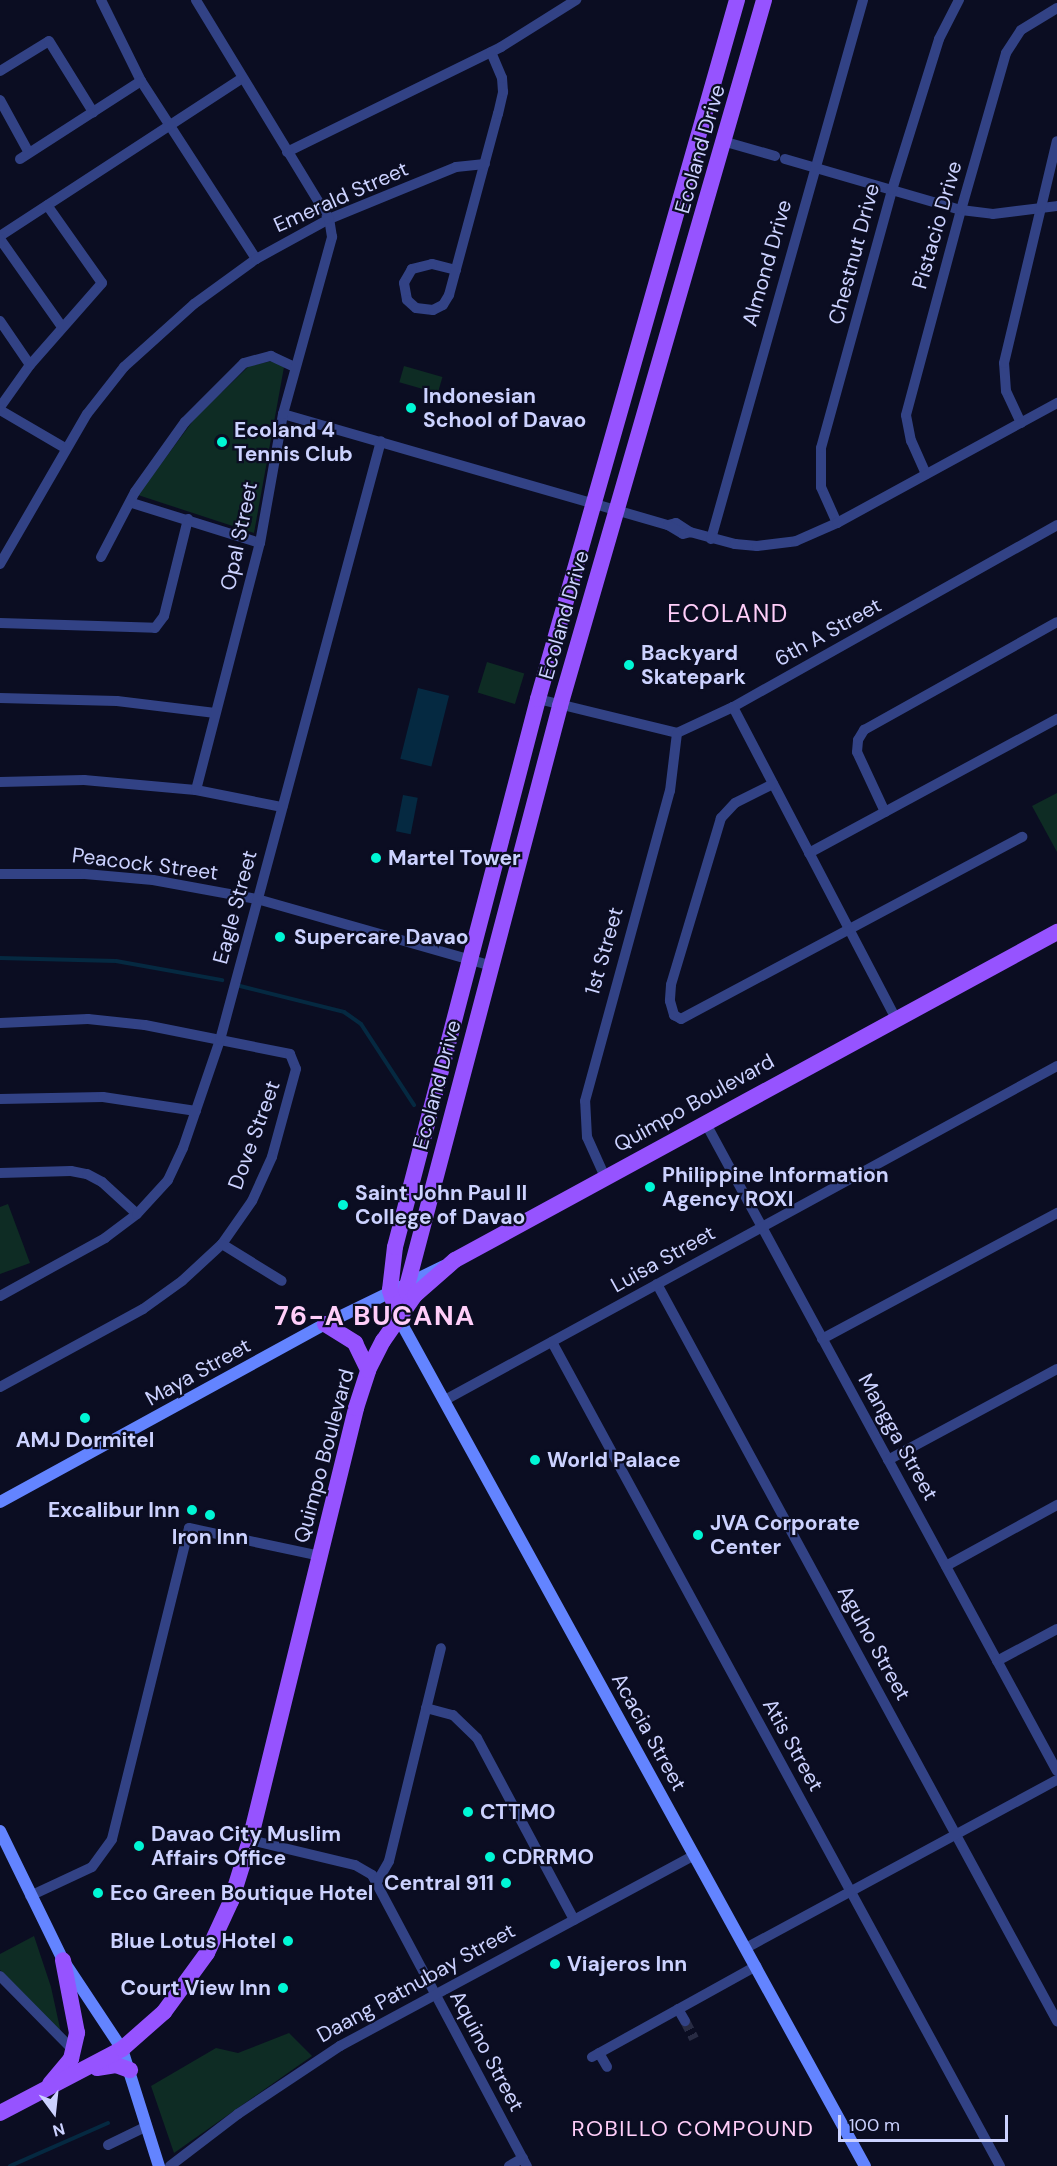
<!DOCTYPE html>
<html>
<head>
<meta charset="utf-8">
<style>
	body { margin:0 }
	#map { position:relative; width:1057px; height:2166px; overflow:hidden; background:#0b0d22; font-family:"DM Sans",sans-serif }
	div>[style] { position:absolute }
	[style*='--x'] { left:calc(var(--x)*1px); top:calc(var(--y)*1px); width:calc(var(--w)*1px); rotate:calc(var(--a)*1deg) }
	.green>* { inset:0; background:#0e2c24; transform-origin:0 0 }
	.water>* { inset:0; background:#052941; transform-origin:0 0 }
	.stream>* { height:4px; margin:-2px; padding:0 2px; transform-origin:2px; border-radius:2px; background:#052941 }
	.street-tunnel>* { height:10px; margin-top:-5px; transform-origin:0; background:repeating-linear-gradient(90deg,#282b43 0 10px,transparent 0 15px) }
	.street>* { height:10px; margin:-5px; padding:0 5px; transform-origin:5px; border-radius:5px; background:#324285 }
	.secondary>* { height:12px; margin:-6px; padding:0 6px; transform-origin:6px; border-radius:6px; background:#6384ff }
	.primary>* { height:16px; margin:-8px; padding:0 8px; transform-origin:8px; border-radius:8px; background:#9653ff }
	.dots>* { width:16px; height:16px; translate:-50% -50%; box-sizing:border-box; border:3px solid #0b0d22; border-radius:50% }
	span { translate:-50% -50%; white-space:nowrap; text-align:center; line-height:1.15; -webkit-text-stroke:4.5px #0b0d22; paint-order:stroke }
	.street-label { font-size:21px; color:#ccd2ff }
	.poi-label { font-size:21px; color:#ccd2ff; font-weight:700 }
	.left { translate:0 -50%; text-align:left }
	.right { translate:-100% -50%; text-align:right }
	.neighbourhood-label { font-size:22px; color:#ffcef9; letter-spacing:1.5px }
	.quarter-label { font-size:24px; color:#ffcef9; letter-spacing:1.5px }
	.district-label { font-size:27px; color:#ffcef9; font-weight:700; letter-spacing:1.5px }
	.north { position:absolute; left:24px; top:2082px; width:60px; height:60px; -webkit-text-stroke:4px #0b0d22; paint-order:stroke; rotate:165deg; font-size:16px; font-weight:700; line-height:24px; text-align:center; color:#ccd2ff }
	.north::after { content:''; display:block; margin:auto; width:21px; height:27px; background:#ccd2ff; clip-path:polygon(50% 0,100% 100%,50% 72%,0 100%) }
	.scale { position:absolute; left:838px; top:2115px; width:170px; height:27px; box-sizing:border-box; border:3px solid #ccd2ff; border-top:0; padding-left:8px; font-size:18px; line-height:21px; white-space:nowrap; color:#ccd2ff; -webkit-text-stroke:4px #0b0d22; paint-order:stroke }
</style>
</head>
<body>
<div id="map">
	<div class="green">
		<div style="clip-path:polygon(272px 361px,284px 367px,254px 533px,138px 495px,195px 418px,249px 366px)"></div>
		<div style="left:404px;top:366px;width:40px;height:17px;rotate:16deg"></div>
		<div style="left:487px;top:662px;width:39px;height:32px;rotate:17deg"></div>
		<div style="clip-path:polygon(1057px 793px,1057px 852px,1032px 806px)"></div>
		<div style="clip-path:polygon(8px 1204px,30px 1263px,0 1274px,0 1207px)"></div>
		<div style="clip-path:polygon(34px 1936px,51px 1987px,61px 2033px,0 1970px,0 1954px)"></div>
		<div style="clip-path:polygon(289px 2033px,312px 2056px,174px 2153px,151px 2086px,216px 2048px,238px 2053px)"></div>
	</div>
	<div class="water">
		<div style="left:418px;top:688px;width:32px;height:73px;rotate:14deg"></div>
		<div style="left:403px;top:795px;width:15px;height:37px;rotate:11deg"></div>
	</div>
	<div class="stream">
		<div style="--x:0;--y:958;--w:116;--a:1.5"></div>
		<div style="--x:116;--y:961;--w:108;--a:10.2"></div>
		<div style="--x:240;--y:986;--w:107;--a:14"></div>
		<div style="--x:344;--y:1012;--w:21;--a:35"></div>
		<div style="--x:361;--y:1024;--w:97;--a:56.8"></div>
		<div style="--x:10;--y:2166;--w:107;--a:-23.7"></div>
	</div>
	<div class="street-tunnel">
		<div style="--x:685;--y:2021;--w:20;--a:63"></div>
	</div>
	<div class="street">
		<div style="--x:101;--y:0;--w:90;--a:63.7"></div>
		<div style="--x:141;--y:81;--w:212;--a:57.1"></div>
		<div style="--x:0;--y:71;--w:57;--a:-31.5"></div>
		<div style="--x:49;--y:41;--w:84;--a:58.2"></div>
		<div style="--x:0;--y:100;--w:60;--a:61.3"></div>
		<div style="--x:726;--y:142;--w:51;--a:15.9"></div>
		<div style="--x:287;--y:152;--w:238;--a:-26.1"></div>
		<div style="--x:501;--y:47;--w:89;--a:-32.1"></div>
		<div style="--x:20;--y:159;--w:144;--a:-32.8"></div>
		<div style="--x:785;--y:159;--w:183;--a:16.2"></div>
		<div style="--x:961;--y:210;--w:32;--a:7"></div>
		<div style="--x:993;--y:214;--w:64;--a:-7.1"></div>
		<div style="--x:0;--y:236;--w:288;--a:-33.1"></div>
		<div style="--x:0;--y:239;--w:108;--a:54.8"></div>
		<div style="--x:456;--y:270;--w:25;--a:-166"></div>
		<div style="--x:432;--y:264;--w:21;--a:166"></div>
		<div style="--x:412;--y:269;--w:16;--a:120"></div>
		<div style="--x:404;--y:283;--w:17;--a:80"></div>
		<div style="--x:407;--y:300;--w:12;--a:42"></div>
		<div style="--x:416;--y:308;--w:17;--a:7"></div>
		<div style="--x:433;--y:310;--w:11;--a:-27"></div>
		<div style="--x:443;--y:305;--w:12;--a:-59"></div>
		<div style="--x:449;--y:295;--w:188;--a:-74.9"></div>
		<div style="--x:498;--y:114;--w:23;--a:-77"></div>
		<div style="--x:503;--y:92;--w:14;--a:-94"></div>
		<div style="--x:502;--y:78;--w:28;--a:-113"></div>
		<div style="--x:0;--y:321;--w:53;--a:55.7"></div>
		<div style="--x:0;--y:407;--w:52;--a:-54.5"></div>
		<div style="--x:30;--y:365;--w:109;--a:-48.7"></div>
		<div style="--x:102;--y:283;--w:95;--a:-125.2"></div>
		<div style="--x:0;--y:410;--w:75;--a:30.3"></div>
		<div style="--x:283;--y:414;--w:401;--a:16.1"></div>
		<div style="--x:668;--y:525;--w:8;--a:-14"></div>
		<div style="--x:676;--y:523;--w:17;--a:33"></div>
		<div style="--x:1021;--y:423;--w:35;--a:-115"></div>
		<div style="--x:1006;--y:391;--w:28;--a:-94"></div>
		<div style="--x:1004;--y:363;--w:228;--a:-76.6"></div>
		<div style="--x:926;--y:474;--w:36;--a:-114"></div>
		<div style="--x:911;--y:441;--w:26;--a:-101"></div>
		<div style="--x:906;--y:415;--w:212;--a:-75"></div>
		<div style="--x:961;--y:210;--w:163;--a:-74"></div>
		<div style="--x:1006;--y:53;--w:27;--a:-57"></div>
		<div style="--x:1021;--y:30;--w:42;--a:-31.4"></div>
		<div style="--x:132;--y:503;--w:134;--a:17.4"></div>
		<div style="--x:837;--y:523;--w:39;--a:-114"></div>
		<div style="--x:821;--y:487;--w:39;--a:-90"></div>
		<div style="--x:821;--y:448;--w:268;--a:-74.6"></div>
		<div style="--x:892;--y:190;--w:158;--a:-72.7"></div>
		<div style="--x:939;--y:39;--w:44;--a:-62.9"></div>
		<div style="--x:668;--y:525;--w:17;--a:31"></div>
		<div style="--x:683;--y:534;--w:7;--a:-16"></div>
		<div style="--x:690;--y:532;--w:47;--a:14.9"></div>
		<div style="--x:735;--y:544;--w:22;--a:5"></div>
		<div style="--x:757;--y:546;--w:39;--a:-7"></div>
		<div style="--x:796;--y:541;--w:45;--a:-23.7"></div>
		<div style="--x:837;--y:523;--w:251;--a:-28.6"></div>
		<div style="--x:711;--y:539;--w:560;--a:-74.25"></div>
		<div style="--x:101;--y:557;--w:73;--a:-62.4"></div>
		<div style="--x:135;--y:492;--w:86;--a:-54.5"></div>
		<div style="--x:185;--y:422;--w:83;--a:-45"></div>
		<div style="--x:244;--y:363;--w:28;--a:-15"></div>
		<div style="--x:271;--y:356;--w:26;--a:25"></div>
		<div style="--x:0;--y:564;--w:173;--a:-59.9"></div>
		<div style="--x:87;--y:414;--w:60;--a:-51.8"></div>
		<div style="--x:124;--y:367;--w:94;--a:-42"></div>
		<div style="--x:194;--y:304;--w:77;--a:-36"></div>
		<div style="--x:256;--y:259;--w:83;--a:-28.7"></div>
		<div style="--x:329;--y:219;--w:137;--a:-22.3"></div>
		<div style="--x:456;--y:167;--w:29;--a:-6"></div>
		<div style="--x:0;--y:623;--w:155;--a:1.8"></div>
		<div style="--x:155;--y:628;--w:15;--a:-53"></div>
		<div style="--x:164;--y:616;--w:100;--a:-76.1"></div>
		<div style="--x:0;--y:698;--w:117;--a:1.5"></div>
		<div style="--x:117;--y:701;--w:99;--a:7"></div>
		<div style="--x:538;--y:699;--w:143;--a:13.7"></div>
		<div style="--x:677;--y:733;--w:62;--a:-24.9"></div>
		<div style="--x:733;--y:707;--w:372;--a:-29.3"></div>
		<div style="--x:733;--y:707;--w:352;--a:62.4"></div>
		<div style="--x:0;--y:782;--w:84;--a:-1.4"></div>
		<div style="--x:84;--y:780;--w:112;--a:5.1"></div>
		<div style="--x:196;--y:790;--w:88;--a:11.2"></div>
		<div style="--x:773;--y:784;--w:42;--a:153.4"></div>
		<div style="--x:735;--y:803;--w:21;--a:133"></div>
		<div style="--x:721;--y:818;--w:174;--a:106.7"></div>
		<div style="--x:671;--y:985;--w:16;--a:94"></div>
		<div style="--x:670;--y:1001;--w:15;--a:74"></div>
		<div style="--x:674;--y:1015;--w:8;--a:30"></div>
		<div style="--x:681;--y:1019;--w:387;--a:-28.1"></div>
		<div style="--x:196;--y:790;--w:255;--a:-75.5"></div>
		<div style="--x:260;--y:543;--w:131;--a:-79.9"></div>
		<div style="--x:283;--y:414;--w:184;--a:-74.5"></div>
		<div style="--x:332;--y:237;--w:18;--a:-99"></div>
		<div style="--x:329;--y:219;--w:256;--a:-121.3"></div>
		<div style="--x:885;--y:812;--w:66;--a:-115"></div>
		<div style="--x:857;--y:752;--w:12;--a:-85"></div>
		<div style="--x:858;--y:740;--w:12;--a:-59"></div>
		<div style="--x:864;--y:730;--w:221;--a:-29.2"></div>
		<div style="--x:809;--y:853;--w:282;--a:-28.4"></div>
		<div style="--x:0;--y:874;--w:85;--a:0"></div>
		<div style="--x:85;--y:874;--w:68;--a:5"></div>
		<div style="--x:153;--y:880;--w:106;--a:10.4"></div>
		<div style="--x:257;--y:899;--w:244;--a:15.9"></div>
		<div style="--x:0;--y:1023;--w:88;--a:-2.6"></div>
		<div style="--x:88;--y:1019;--w:57;--a:6"></div>
		<div style="--x:145;--y:1025;--w:148;--a:11.3"></div>
		<div style="--x:290;--y:1054;--w:16;--a:68"></div>
		<div style="--x:296;--y:1069;--w:91;--a:105.3"></div>
		<div style="--x:272;--y:1157;--w:48;--a:114.4"></div>
		<div style="--x:252;--y:1201;--w:52;--a:124.9"></div>
		<div style="--x:222;--y:1244;--w:54;--a:137.2"></div>
		<div style="--x:182;--y:1281;--w:48;--a:144.3"></div>
		<div style="--x:143;--y:1309;--w:163;--a:151.4"></div>
		<div style="--x:0;--y:1099;--w:103;--a:-1.1"></div>
		<div style="--x:103;--y:1097;--w:94;--a:8.6"></div>
		<div style="--x:705;--y:1122;--w:738;--a:61.53"></div>
		<div style="--x:0;--y:1173;--w:71;--a:-1.6"></div>
		<div style="--x:71;--y:1171;--w:16;--a:11"></div>
		<div style="--x:87;--y:1174;--w:17;--a:28"></div>
		<div style="--x:102;--y:1182;--w:47;--a:42.4"></div>
		<div style="--x:605;--y:1177;--w:44;--a:-114.2"></div>
		<div style="--x:587;--y:1137;--w:36;--a:-93"></div>
		<div style="--x:585;--y:1101;--w:321;--a:-74.7"></div>
		<div style="--x:670;--y:791;--w:58;--a:-83.1"></div>
		<div style="--x:222;--y:1244;--w:70;--a:31.7"></div>
		<div style="--x:657;--y:1284;--w:839;--a:61.51"></div>
		<div style="--x:0;--y:1296;--w:120;--a:-28.9"></div>
		<div style="--x:105;--y:1238;--w:40;--a:-37"></div>
		<div style="--x:137;--y:1214;--w:46;--a:-47.6"></div>
		<div style="--x:168;--y:1180;--w:35;--a:-65"></div>
		<div style="--x:183;--y:1148;--w:114;--a:-71.1"></div>
		<div style="--x:220;--y:1040;--w:620;--a:-74.96"></div>
		<div style="--x:822;--y:1339;--w:267;--a:-28.2"></div>
		<div style="--x:552;--y:1342;--w:938;--a:61.47"></div>
		<div style="--x:445;--y:1400;--w:697;--a:-28.62"></div>
		<div style="--x:888;--y:1460;--w:192;--a:-28.3"></div>
		<div style="--x:946;--y:1566;--w:127;--a:-28.8"></div>
		<div style="--x:997;--y:1661;--w:68;--a:-28.1"></div>
		<div style="--x:426;--y:1708;--w:28;--a:15"></div>
		<div style="--x:453;--y:1715;--w:33;--a:44"></div>
		<div style="--x:477;--y:1738;--w:206;--a:61.9"></div>
		<div style="--x:250;--y:1840;--w:108;--a:13.4"></div>
		<div style="--x:355;--y:1865;--w:20;--a:30"></div>
		<div style="--x:372;--y:1875;--w:330;--a:62"></div>
		<div style="--x:377;--y:1882;--w:24;--a:-60"></div>
		<div style="--x:389;--y:1861;--w:219;--a:-76.3"></div>
		<div style="--x:30;--y:1896;--w:68;--a:-25.1"></div>
		<div style="--x:92;--y:1867;--w:34;--a:-54"></div>
		<div style="--x:112;--y:1839;--w:320;--a:-76.1"></div>
		<div style="--x:189;--y:1528;--w:135;--a:12"></div>
		<div style="--x:746;--y:1948;--w:353;--a:-28.4"></div>
		<div style="--x:0;--y:1976;--w:105;--a:45.4"></div>
		<div style="--x:678;--y:2009;--w:14;--a:60"></div>
		<div style="--x:599;--y:2053;--w:16;--a:60"></div>
		<div style="--x:592;--y:2057;--w:188;--a:-29"></div>
		<div style="--x:108;--y:2145;--w:43;--a:-26"></div>
		<div style="--x:170;--y:2166;--w:86;--a:-37.4"></div>
		<div style="--x:238;--y:2114;--w:123;--a:-33.7"></div>
		<div style="--x:340;--y:2046;--w:403;--a:-28.3"></div>
		<div style="--x:509;--y:2166;--w:16;--a:-30"></div>
	</div>
	<div class="secondary">
		<div style="--x:398;--y:1317;--w:969;--a:61.19"></div>
		<div style="--x:0;--y:1502;--w:371;--a:-28.7"></div>
		<div style="--x:325;--y:1324;--w:132;--a:-26"></div>
		<div style="--x:0;--y:1831;--w:144;--a:64"></div>
		<div style="--x:63;--y:1960;--w:107;--a:56.5"></div>
		<div style="--x:122;--y:2049;--w:123;--a:72.5"></div>
	</div>
	<div class="primary">
		<div style="--x:402;--y:1305;--w:619;--a:-75.22"></div>
		<div style="--x:560;--y:706;--w:735;--a:-73.88"></div>
		<div style="--x:398;--y:1317;--w:28;--a:-107"></div>
		<div style="--x:390;--y:1290;--w:43;--a:-83.4"></div>
		<div style="--x:395;--y:1247;--w:566;--a:-75.37"></div>
		<div style="--x:538;--y:699;--w:727;--a:-74.11"></div>
		<div style="--x:325;--y:1324;--w:36;--a:32"></div>
		<div style="--x:355;--y:1343;--w:30;--a:64"></div>
		<div style="--x:97;--y:2068;--w:19;--a:-9"></div>
		<div style="--x:116;--y:2065;--w:15;--a:20"></div>
		<div style="--x:50;--y:2084;--w:33;--a:-50"></div>
		<div style="--x:71;--y:2059;--w:27;--a:-77"></div>
		<div style="--x:77;--y:2033;--w:74;--a:-100.9"></div>
		<div style="--x:0;--y:2113;--w:138;--a:-27.7"></div>
		<div style="--x:122;--y:2049;--w:56;--a:-41.4"></div>
		<div style="--x:164;--y:2012;--w:73;--a:-53.9"></div>
		<div style="--x:207;--y:1953;--w:57;--a:-65.2"></div>
		<div style="--x:231;--y:1901;--w:64;--a:-72.7"></div>
		<div style="--x:250;--y:1840;--w:445;--a:-76.2"></div>
		<div style="--x:356;--y:1408;--w:40;--a:-72"></div>
		<div style="--x:368;--y:1370;--w:33;--a:-63"></div>
		<div style="--x:383;--y:1341;--w:56;--a:-55.2"></div>
		<div style="--x:415;--y:1295;--w:53;--a:-41.2"></div>
		<div style="--x:455;--y:1260;--w:686;--a:-28.58"></div>
	</div>
	<div class="dots">
		<div style="left:411px;top:408px;background:#00f7d5"></div>
		<div style="left:222px;top:442px;background:#00f7d5"></div>
		<div style="left:629px;top:665px;background:#00f7d5"></div>
		<div style="left:376px;top:858px;background:#00f7d5"></div>
		<div style="left:280px;top:937px;background:#00f7d5"></div>
		<div style="left:650px;top:1187px;background:#00f7d5"></div>
		<div style="left:343px;top:1205px;background:#00f7d5"></div>
		<div style="left:85px;top:1418px;background:#00f7d5"></div>
		<div style="left:535px;top:1460px;background:#00f7d5"></div>
		<div style="left:192px;top:1510px;background:#00f7d5"></div>
		<div style="left:210px;top:1515px;background:#00f7d5"></div>
		<div style="left:698px;top:1535px;background:#00f7d5"></div>
		<div style="left:468px;top:1812px;background:#00f7d5"></div>
		<div style="left:139px;top:1846px;background:#00f7d5"></div>
		<div style="left:490px;top:1857px;background:#00f7d5"></div>
		<div style="left:506px;top:1883px;background:#00f7d5"></div>
		<div style="left:98px;top:1893px;background:#00f7d5"></div>
		<div style="left:288px;top:1941px;background:#00f7d5"></div>
		<div style="left:555px;top:1964px;background:#00f7d5"></div>
		<div style="left:283px;top:1988px;background:#00f7d5"></div>
	</div>
	<div class="street-label">
		<span style="left:700px;top:149px;rotate:-74deg">Ecoland Drive</span>
		<span style="left:341px;top:197px;rotate:-24deg">Emerald Street</span>
		<span style="left:937px;top:225px;rotate:-74deg">Pistacio Drive</span>
		<span style="left:854px;top:254px;rotate:-75deg">Chestnut Drive</span>
		<span style="left:767px;top:263px;rotate:-74deg">Almond Drive</span>
		<span style="left:239px;top:536px;rotate:-78deg">Opal Street</span>
		<span style="left:564px;top:615px;rotate:-74deg">Ecoland Drive</span>
		<span style="left:828px;top:632px;rotate:-29deg">6th A Street</span>
		<span style="left:145px;top:864px;rotate:7deg">Peacock Street</span>
		<span style="left:235px;top:907px;rotate:-75deg">Eagle Street</span>
		<span style="left:604px;top:951px;rotate:-74deg">1st Street</span>
		<span style="left:437px;top:1085px;rotate:-75deg">Ecoland Drive</span>
		<span style="left:694px;top:1103px;rotate:-29deg">Quimpo Boulevard</span>
		<span style="left:254px;top:1135px;rotate:-70deg">Dove Street</span>
		<span style="left:663px;top:1259px;rotate:-29deg">Luisa Street</span>
		<span style="left:198px;top:1372px;rotate:-29deg">Maya Street</span>
		<span style="left:898px;top:1437px;rotate:61deg">Mangga Street</span>
		<span style="left:324px;top:1456px;rotate:-75deg">Quimpo Boulevard</span>
		<span style="left:874px;top:1643px;rotate:61deg">Aguho Street</span>
		<span style="left:649px;top:1732px;rotate:61deg">Acacia Street</span>
		<span style="left:793px;top:1745px;rotate:61deg">Atis Street</span>
		<span style="left:416px;top:1983px;rotate:-29deg">Daang Patnubay Street</span>
		<span style="left:487px;top:2051px;rotate:62deg">Aquino Street</span>
	</div>
	<div class="poi-label">
		<span class="left" style="left:423px;top:408px">Indonesian<br>School of Davao</span>
		<span class="left" style="left:234px;top:442px">Ecoland 4<br>Tennis Club</span>
		<span class="left" style="left:641px;top:665px">Backyard<br>Skatepark</span>
		<span class="left" style="left:388px;top:858px">Martel Tower</span>
		<span class="left" style="left:294px;top:937px">Supercare Davao</span>
		<span class="left" style="left:662px;top:1187px">Philippine Information<br>Agency ROXI</span>
		<span class="left" style="left:355px;top:1205px">Saint John Paul II<br>College of Davao</span>
		<span style="left:85px;top:1440px">AMJ Dormitel</span>
		<span class="left" style="left:547px;top:1460px">World Palace</span>
		<span class="right" style="left:180px;top:1510px">Excalibur Inn</span>
		<span class="left" style="left:710px;top:1535px">JVA Corporate<br>Center</span>
		<span style="left:210px;top:1537px">Iron Inn</span>
		<span class="left" style="left:480px;top:1812px">CTTMO</span>
		<span class="left" style="left:151px;top:1846px">Davao City Muslim<br>Affairs Office</span>
		<span class="left" style="left:502px;top:1857px">CDRRMO</span>
		<span class="right" style="left:494px;top:1883px">Central 911</span>
		<span class="left" style="left:110px;top:1893px">Eco Green Boutique Hotel</span>
		<span class="right" style="left:276px;top:1941px">Blue Lotus Hotel</span>
		<span class="left" style="left:567px;top:1964px">Viajeros Inn</span>
		<span class="right" style="left:271px;top:1988px">Court View Inn</span>
	</div>
	<div class="neighbourhood-label">
		<span style="left:693px;top:2129px">ROBILLO COMPOUND</span>
	</div>
	<div class="quarter-label">
		<span style="left:728px;top:614px">ECOLAND</span>
	</div>
	<div class="district-label">
		<span style="left:375px;top:1316px">76-A BUCANA</span>
	</div>
	<div class="north">N</div>
	<div class="scale">100 m</div>
</div>
</body>
</html>
